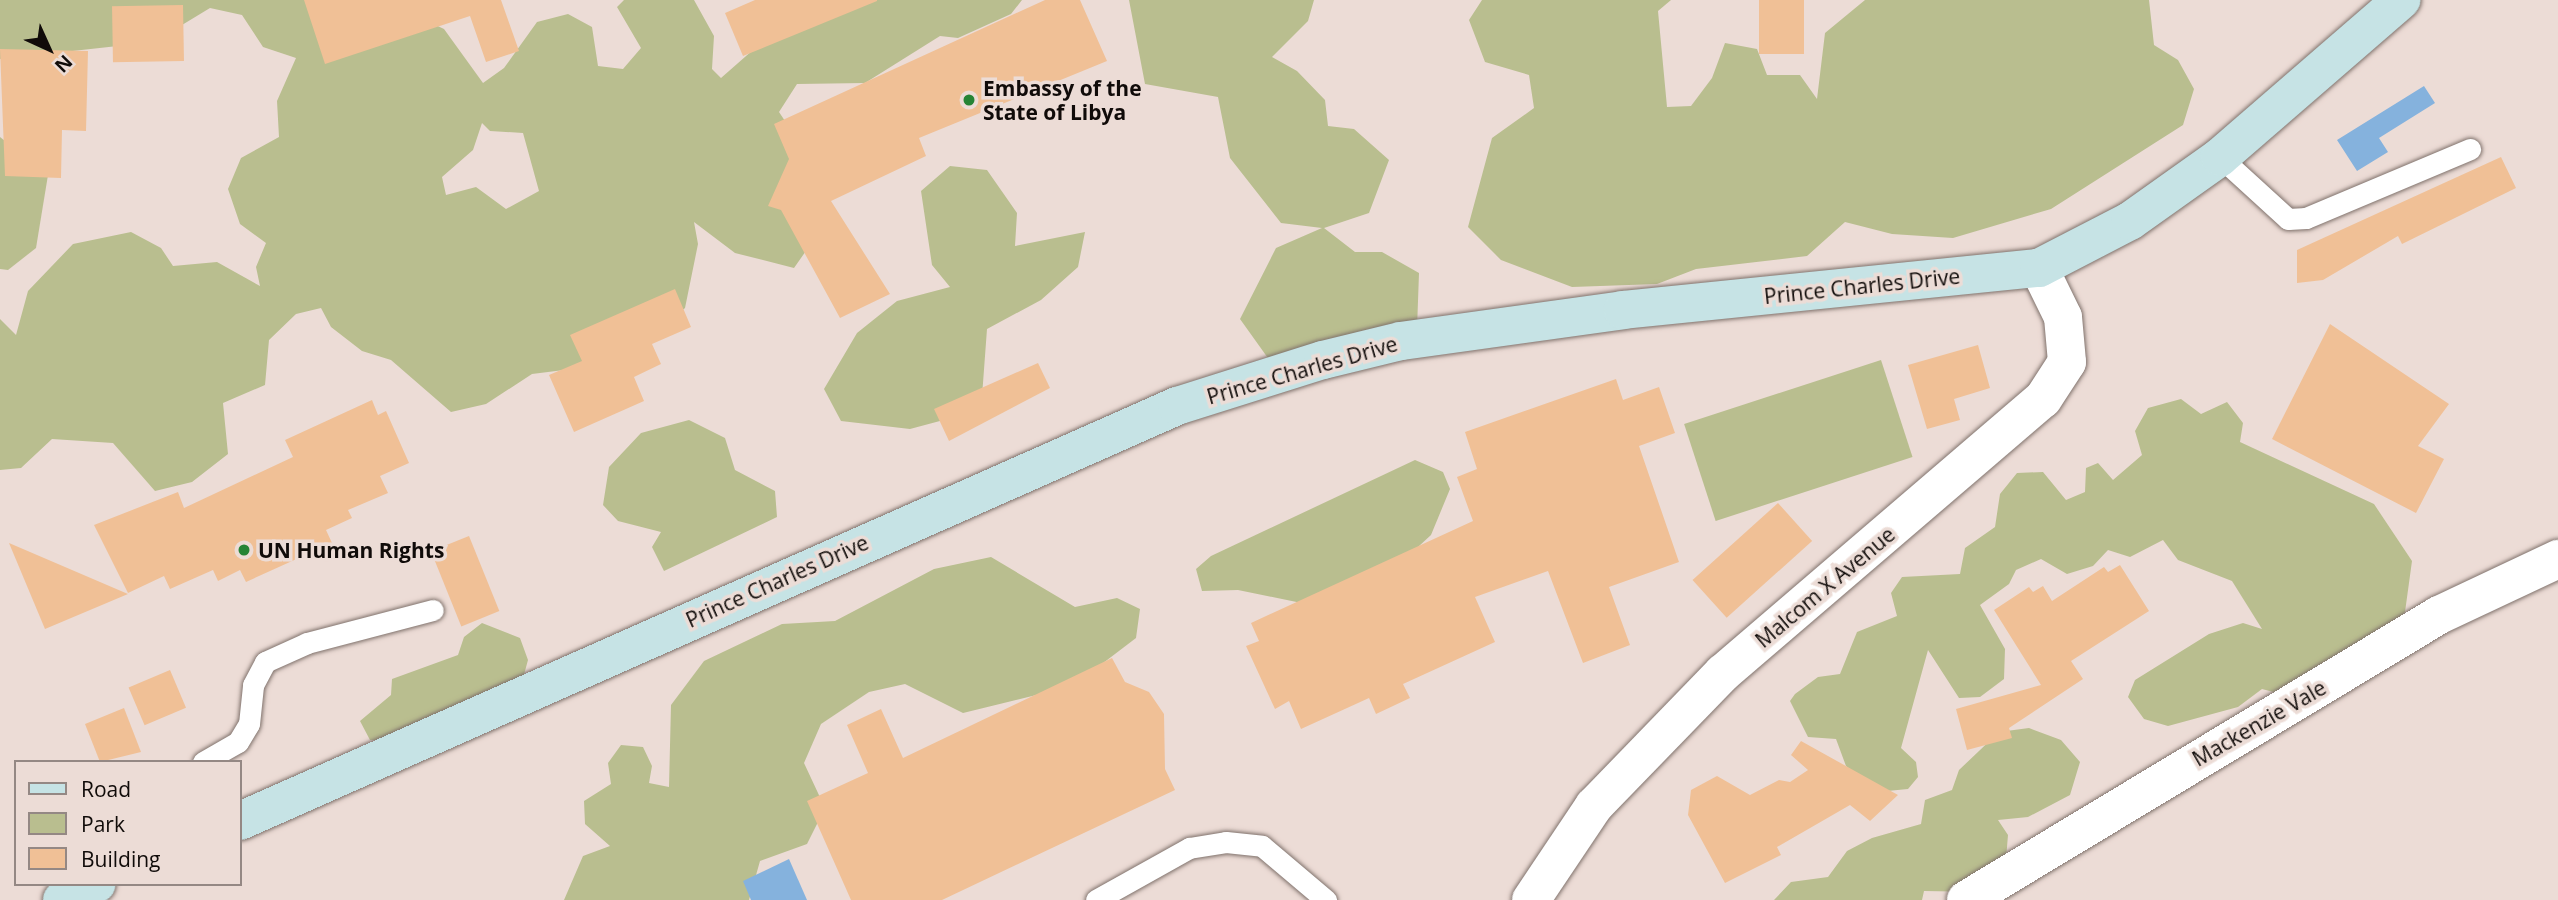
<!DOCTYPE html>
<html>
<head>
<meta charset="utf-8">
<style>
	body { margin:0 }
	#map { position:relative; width:2558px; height:900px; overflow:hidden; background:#ecdcd6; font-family:"Open Sans",sans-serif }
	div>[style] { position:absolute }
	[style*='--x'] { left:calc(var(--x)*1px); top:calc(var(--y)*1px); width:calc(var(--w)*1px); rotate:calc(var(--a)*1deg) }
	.green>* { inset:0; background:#b9be8f; transform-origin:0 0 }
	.water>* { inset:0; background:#85b2dd }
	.building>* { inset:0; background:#f0c096; transform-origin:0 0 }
	.roads { filter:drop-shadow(0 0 2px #80726c) drop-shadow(0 0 2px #80726c) }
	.lane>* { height:21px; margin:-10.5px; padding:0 10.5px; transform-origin:10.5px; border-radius:10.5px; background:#fff }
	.street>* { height:38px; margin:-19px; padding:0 19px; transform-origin:19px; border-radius:19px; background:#fff }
	.secondary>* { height:38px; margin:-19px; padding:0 19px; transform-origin:19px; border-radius:19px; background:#c6e3e5 }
	.dots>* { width:19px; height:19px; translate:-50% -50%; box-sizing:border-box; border:4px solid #ecdcd6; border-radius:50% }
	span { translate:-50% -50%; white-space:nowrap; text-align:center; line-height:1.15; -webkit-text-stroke:7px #ecdcd6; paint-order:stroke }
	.poi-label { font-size:21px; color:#100b09; font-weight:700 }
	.left { translate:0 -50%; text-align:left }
	.street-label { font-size:21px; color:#100b09 }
	.legend { position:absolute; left:14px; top:760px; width:228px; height:126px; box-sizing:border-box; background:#ecdcd6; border:2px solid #948884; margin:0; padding:9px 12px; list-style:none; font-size:21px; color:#100b09 }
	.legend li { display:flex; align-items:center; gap:14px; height:35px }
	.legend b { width:35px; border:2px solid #948884 }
	.north { position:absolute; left:14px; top:14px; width:70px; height:70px; -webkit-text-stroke:5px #ecdcd6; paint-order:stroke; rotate:135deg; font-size:19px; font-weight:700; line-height:28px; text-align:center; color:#100b09 }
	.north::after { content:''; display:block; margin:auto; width:24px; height:32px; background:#100b09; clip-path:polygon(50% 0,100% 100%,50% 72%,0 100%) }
</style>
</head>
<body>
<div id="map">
	<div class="green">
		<div style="clip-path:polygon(evenodd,0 0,346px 0,404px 10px,444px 29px,483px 83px,504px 68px,537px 22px,568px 14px,592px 27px,598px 66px,623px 69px,641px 48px,617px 7px,624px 0,694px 0,714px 36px,712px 69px,721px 78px,810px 0,1022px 0,1011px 14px,958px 38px,940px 36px,865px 83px,797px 84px,779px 112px,793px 133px,808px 248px,794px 268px,735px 253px,694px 222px,698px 244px,685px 308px,620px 363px,532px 374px,486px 404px,451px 412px,391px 360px,362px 351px,331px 327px,321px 308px,296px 314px,269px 340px,265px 385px,223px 403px,228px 454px,192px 482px,155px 491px,113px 443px,52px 439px,21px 468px,0 470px,0 319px,16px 335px,28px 291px,73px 244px,131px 232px,161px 248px,173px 266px,217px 262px,260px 286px,256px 267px,266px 243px,240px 224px,228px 189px,241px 158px,279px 137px,277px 101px,296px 58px,263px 47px,242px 15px,210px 8px,154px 42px,0 59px,0 0,482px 123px,490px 131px,523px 133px,539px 191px,506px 209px,476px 187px,446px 195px,442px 177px,473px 150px,482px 123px)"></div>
		<div style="clip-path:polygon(1129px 0,1314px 0,1308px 21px,1272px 57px,1297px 71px,1325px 100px,1328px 126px,1354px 129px,1389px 160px,1369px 213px,1324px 228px,1355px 252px,1382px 252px,1419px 273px,1417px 329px,1278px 372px,1240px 319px,1276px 248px,1322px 228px,1281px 223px,1230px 158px,1218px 97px,1145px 84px)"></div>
		<div style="clip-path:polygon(1482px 0,1671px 0,1658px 11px,1667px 107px,1691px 106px,1712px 78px,1725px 43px,1757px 49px,1767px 75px,1800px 75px,1817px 99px,1825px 33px,1865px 0,2149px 0,2154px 45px,2178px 60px,2194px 89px,2183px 125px,2051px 209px,1953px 238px,1892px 234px,1845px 222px,1807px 256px,1696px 269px,1657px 284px,1572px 287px,1501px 260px,1468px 227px,1492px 138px,1534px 108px,1529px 75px,1485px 62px,1469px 20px)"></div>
		<div style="clip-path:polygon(0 137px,48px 175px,36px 248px,8px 270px,0 269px)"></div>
		<div style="clip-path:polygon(950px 166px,987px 170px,1017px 213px,1015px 246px,1085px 232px,1078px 267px,1041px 300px,987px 329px,981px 410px,910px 429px,841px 421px,824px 389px,857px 333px,897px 301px,950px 287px,932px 265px,921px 191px)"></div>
		<div style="left:1881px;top:360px;width:102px;height:207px;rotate:72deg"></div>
		<div style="clip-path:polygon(2181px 399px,2201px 414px,2227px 402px,2243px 423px,2240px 442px,2374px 504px,2412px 561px,2405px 612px,2350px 681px,2315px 703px,2262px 689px,2238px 707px,2168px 726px,2144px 719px,2128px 697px,2135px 680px,2209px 634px,2243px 623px,2262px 629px,2232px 581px,2178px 560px,2163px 540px,2130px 557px,2108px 550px,2093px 566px,2067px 574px,2041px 559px,2016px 570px,2009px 584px,1980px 605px,2005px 649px,2004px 679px,1980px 697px,1959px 698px,1928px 650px,1901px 748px,1916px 762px,1918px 777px,1908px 789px,1877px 792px,1846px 766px,1836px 739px,1808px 737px,1790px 701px,1795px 694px,1818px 677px,1840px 674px,1857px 632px,1897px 616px,1891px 593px,1902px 577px,1960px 574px,1965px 548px,1995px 527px,2000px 494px,2017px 473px,2043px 472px,2066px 500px,2085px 492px,2086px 468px,2098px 463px,2113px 480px,2142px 455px,2135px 431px,2148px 408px)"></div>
		<div style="clip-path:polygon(689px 420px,725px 438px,735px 470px,775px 491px,777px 517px,664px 571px,652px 547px,661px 532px,618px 521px,603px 505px,609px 467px,641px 433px)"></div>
		<div style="clip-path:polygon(1415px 460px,1443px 472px,1450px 489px,1431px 535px,1393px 570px,1316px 606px,1238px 590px,1202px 591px,1196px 569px,1211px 556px)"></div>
		<div style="clip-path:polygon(991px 557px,1075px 607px,1117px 598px,1140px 609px,1136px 638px,1073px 686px,963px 713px,905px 684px,869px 692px,821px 724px,804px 763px,825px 808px,807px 844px,760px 861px,749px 900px,564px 900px,583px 856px,610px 846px,585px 824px,584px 801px,611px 784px,608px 763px,621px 745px,643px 747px,652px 766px,649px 783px,669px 787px,671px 705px,704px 661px,782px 624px,835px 621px,934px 569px)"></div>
		<div style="clip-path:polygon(482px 623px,520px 638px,528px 660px,522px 682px,401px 740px,370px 740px,360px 721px,391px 695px,392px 679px,458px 655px,464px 637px)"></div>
		<div style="clip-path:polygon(2029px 728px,2061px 740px,2080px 762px,2070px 795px,2028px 817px,1998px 820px,2008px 835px,2005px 871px,1982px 892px,1924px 891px,1922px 900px,1774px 900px,1791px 882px,1828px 877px,1847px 851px,1872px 838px,1921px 824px,1925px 800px,1952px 790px,1959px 770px,1999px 732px)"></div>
	</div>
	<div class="water">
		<div style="clip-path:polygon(2424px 86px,2435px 103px,2379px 138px,2388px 152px,2357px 171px,2337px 140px)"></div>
		<div style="clip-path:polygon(789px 859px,807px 900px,751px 900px,743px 881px)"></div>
	</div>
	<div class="building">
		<div style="clip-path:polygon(304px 0,501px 0,519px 51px,486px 62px,470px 16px,325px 64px)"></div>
		<div style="clip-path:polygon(755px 0,877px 0,877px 1px,743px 56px,725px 13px)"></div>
		<div style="clip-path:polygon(1045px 0,1080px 0,1107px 61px,919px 138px,926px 156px,831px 201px,890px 294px,840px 318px,781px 210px,768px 206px,789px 159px,774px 124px)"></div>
		<div style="left:1759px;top:0;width:45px;height:54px"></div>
		<div style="left:183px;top:5px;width:56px;height:71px;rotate:89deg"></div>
		<div style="clip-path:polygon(0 49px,88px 51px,86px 131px,62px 130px,61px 178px,5px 176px)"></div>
		<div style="clip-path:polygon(2501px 157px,2516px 188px,2402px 244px,2398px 236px,2323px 280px,2297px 283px,2297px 250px)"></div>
		<div style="clip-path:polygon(675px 289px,691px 327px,652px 344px,661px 364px,634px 377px,644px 401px,574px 432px,549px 375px,582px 361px,570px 335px)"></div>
		<div style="clip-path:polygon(2330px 324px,2449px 404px,2418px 446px,2444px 459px,2416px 513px,2272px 439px)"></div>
		<div style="clip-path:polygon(1978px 345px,1990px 388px,1954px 399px,1960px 420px,1927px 429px,1908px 365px)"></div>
		<div style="clip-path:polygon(1038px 363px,1050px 388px,949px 441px,934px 409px)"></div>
		<div style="clip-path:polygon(1616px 379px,1623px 400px,1659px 387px,1675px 433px,1639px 446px,1679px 562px,1609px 587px,1630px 645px,1583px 663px,1548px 571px,1475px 597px,1495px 642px,1403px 684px,1410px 698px,1376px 714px,1369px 698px,1301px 729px,1289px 701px,1275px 709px,1246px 646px,1259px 641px,1251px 623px,1473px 521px,1457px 477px,1477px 469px,1465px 432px)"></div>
		<div style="clip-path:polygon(372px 400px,378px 415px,386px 411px,409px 463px,380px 476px,388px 493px,348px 510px,352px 518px,326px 530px,332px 543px,246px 582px,240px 570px,218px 581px,213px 570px,170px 589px,164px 576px,128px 593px,94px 525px,178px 492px,184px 508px,293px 457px,285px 440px)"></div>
		<div style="left:1778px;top:503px;width:51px;height:115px;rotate:48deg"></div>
		<div style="left:469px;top:536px;width:81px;height:41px;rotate:68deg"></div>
		<div style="clip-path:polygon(9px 543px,128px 594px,45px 629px)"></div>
		<div style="clip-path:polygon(2120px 565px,2149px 611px,2071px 661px,2083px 679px,2009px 728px,2012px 738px,1967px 750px,1956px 709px,2041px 685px,1994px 610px,2029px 587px,2033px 592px,2043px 586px,2052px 601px,2104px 567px,2108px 572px)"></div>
		<div style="clip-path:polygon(1112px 658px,1125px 682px,1149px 692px,1164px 714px,1165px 769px,1175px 790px,942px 900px,851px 900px,807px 801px,868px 773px,847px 725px,881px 709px,903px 758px)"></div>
		<div style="left:170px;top:670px;width:41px;height:45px;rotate:67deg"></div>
		<div style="clip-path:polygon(124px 708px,141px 752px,100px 762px,85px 724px)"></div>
		<div style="clip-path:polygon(1801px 741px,1898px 795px,1870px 821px,1850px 805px,1777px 847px,1781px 855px,1725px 883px,1688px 815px,1691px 790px,1717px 776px,1750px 795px,1779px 780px,1790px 782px,1808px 770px,1791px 755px)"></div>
	</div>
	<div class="roads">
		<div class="lane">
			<div style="--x:2220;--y:157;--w:92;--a:42.4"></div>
			<div style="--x:2288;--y:219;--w:18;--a:-3"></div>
			<div style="--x:2306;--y:218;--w:178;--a:-22.8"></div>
			<div style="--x:203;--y:762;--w:40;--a:-29.7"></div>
			<div style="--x:238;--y:742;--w:21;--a:-59"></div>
			<div style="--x:249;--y:724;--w:39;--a:-84"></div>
			<div style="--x:253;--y:685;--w:26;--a:-62"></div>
			<div style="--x:265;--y:662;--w:46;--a:-24.3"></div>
			<div style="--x:307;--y:643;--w:130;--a:-14.7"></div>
			<div style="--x:1096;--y:900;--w:107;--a:-29.2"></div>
			<div style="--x:1189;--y:848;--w:37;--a:-9"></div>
			<div style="--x:1226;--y:842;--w:36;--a:6"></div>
			<div style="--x:1262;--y:846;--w:84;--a:40.2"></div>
		</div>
		<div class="street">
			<div style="--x:1531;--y:900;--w:113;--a:-56.2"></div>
			<div style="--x:1594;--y:806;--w:185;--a:-45.9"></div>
			<div style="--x:1723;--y:673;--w:421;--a:-40.6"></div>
			<div style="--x:2043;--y:399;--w:44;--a:-57"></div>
			<div style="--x:2067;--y:362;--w:45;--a:-95.1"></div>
			<div style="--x:2063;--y:317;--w:55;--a:-116.1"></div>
			<div style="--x:1966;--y:900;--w:552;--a:-31.07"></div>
			<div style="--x:2439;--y:615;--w:132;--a:-25.2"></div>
		</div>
		<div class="secondary">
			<div style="--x:240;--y:821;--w:1025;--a:-23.89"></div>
			<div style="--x:1177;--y:406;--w:153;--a:-17.5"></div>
			<div style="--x:1323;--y:360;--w:80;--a:-13.7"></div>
			<div style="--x:1401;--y:341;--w:224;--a:-7.9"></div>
			<div style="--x:1623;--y:310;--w:418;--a:-5.8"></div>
			<div style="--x:2039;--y:268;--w:102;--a:-27.3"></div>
			<div style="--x:2130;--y:221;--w:110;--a:-35.4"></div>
			<div style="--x:2220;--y:157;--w:240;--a:-40.9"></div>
			<div style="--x:62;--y:900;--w:38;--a:-25"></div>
		</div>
	</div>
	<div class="dots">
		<div style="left:969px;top:100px;background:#268435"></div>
		<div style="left:244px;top:550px;background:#268435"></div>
	</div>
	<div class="poi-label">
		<span class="left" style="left:983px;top:100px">Embassy of the<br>State of Libya</span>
		<span class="left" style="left:258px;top:550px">UN Human Rights</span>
	</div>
	<div class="street-label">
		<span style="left:1862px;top:286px;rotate:-6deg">Prince Charles Drive</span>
		<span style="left:1302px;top:370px;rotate:-16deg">Prince Charles Drive</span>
		<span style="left:777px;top:581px;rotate:-24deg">Prince Charles Drive</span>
		<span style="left:1825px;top:587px;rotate:-40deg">Malcom X Avenue</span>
		<span style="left:2259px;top:723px;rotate:-30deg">Mackenzie Vale</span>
	</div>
	<ul class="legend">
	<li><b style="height:9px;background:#c6e3e5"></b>Road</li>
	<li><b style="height:19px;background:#b9be8f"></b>Park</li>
	<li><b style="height:19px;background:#f0c096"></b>Building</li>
	</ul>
	<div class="north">N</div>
</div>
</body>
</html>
